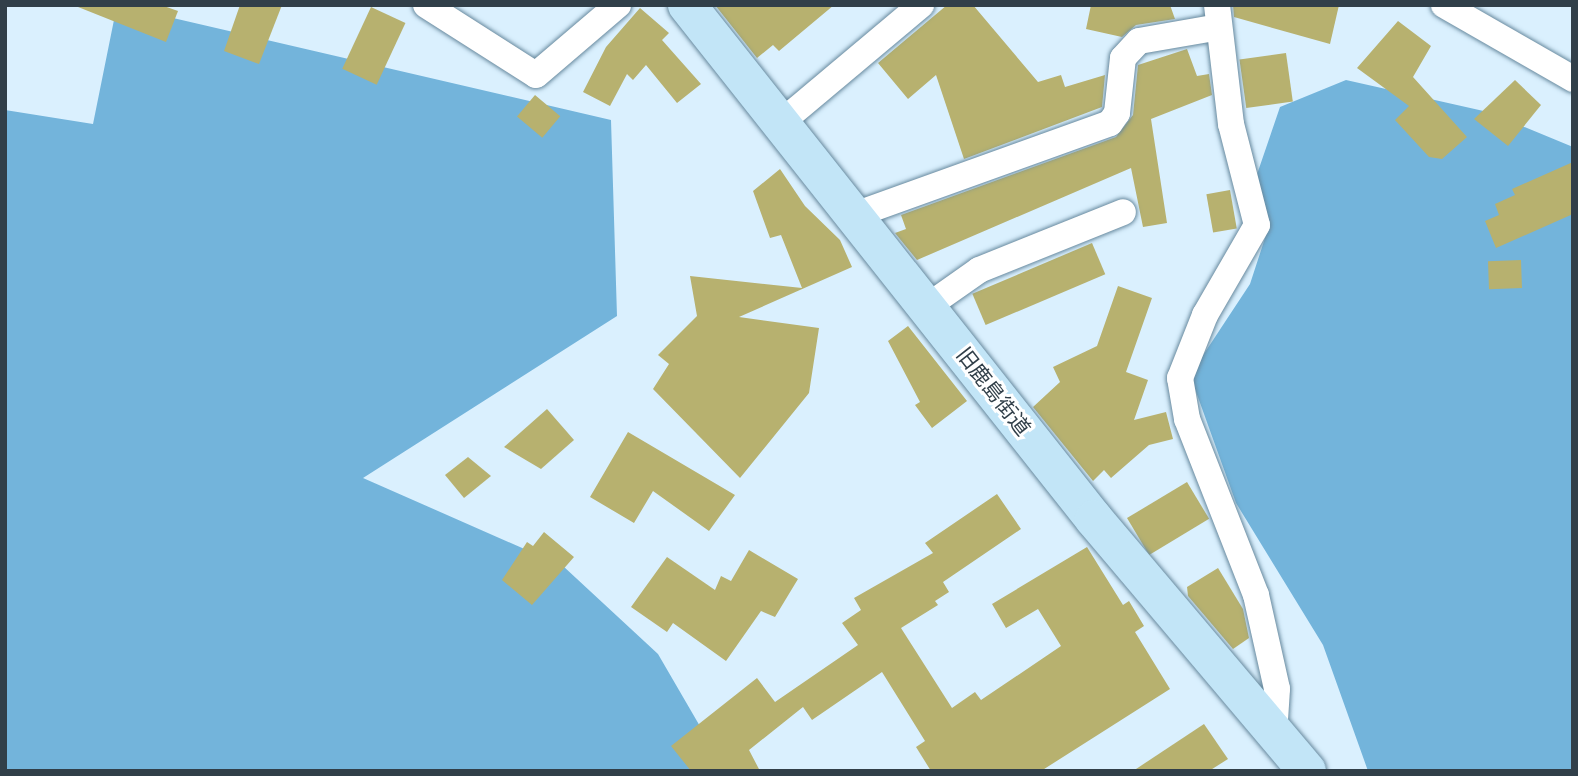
<!DOCTYPE html>
<html>
<head>
<meta charset="utf-8">
<style>
	body { margin:0 }
	#map { position:relative; width:1578px; height:776px; overflow:hidden; background:#daf0fe; font-family:"Titillium Web","Noto Sans JP",sans-serif }
	div>[style] { position:absolute }
	[style*='--x'] { left:calc(var(--x)*1px); top:calc(var(--y)*1px); width:calc(var(--w)*1px); rotate:calc(var(--a)*1deg) }
	.forest>* { inset:0; background:#73b4db }
	.building>* { inset:0; background:#b7b16f; transform-origin:0 0 }
	.roads { filter:drop-shadow(0 0 2px #67899e) drop-shadow(0 0 2px #67899e) }
	.street>* { height:26px; margin:-13px; padding:0 13px; transform-origin:13px; border-radius:13px; background:#fff }
	.secondary>* { height:38px; margin:-19px; padding:0 19px; transform-origin:19px; border-radius:19px; background:#c2e5f7 }
	span { translate:-50% -50%; white-space:nowrap; text-align:center; line-height:1.15; -webkit-text-stroke:6px #fff; paint-order:stroke }
	.street-label { font-size:21px; color:#313f49 }
	.frame { position:absolute; inset:0; border:7px solid #313f49; pointer-events:none }
</style>
</head>
<body>
<div id="map">
	<div class="forest">
		<div style="clip-path:polygon(117px 5px,611px 120px,617px 316px,363px 478px,563px 566px,658px 654px,726px 771px,5px 771px,5px 110px,93px 124px)"></div>
		<div style="clip-path:polygon(1346px 80px,1488px 112px,1573px 147px,1573px 771px,1368px 771px,1323px 645px,1236px 503px,1190px 375px,1250px 284px,1266px 235px,1253px 186px,1280px 107px)"></div>
	</div>
	<div class="building">
		<div style="clip-path:polygon(73px 5px,161px 5px,178px 11px,166px 42px)"></div>
		<div style="clip-path:polygon(240px 5px,282px 5px,259px 64px,224px 51px)"></div>
		<div style="clip-path:polygon(715px 5px,834px 5px,779px 51px,773px 45px,757px 58px)"></div>
		<div style="clip-path:polygon(947px 5px,973px 5px,1038px 82px,1061px 75px,1065px 87px,1105px 75px,1102px 107px,964px 159px,936px 75px,908px 99px,878px 63px)"></div>
		<div style="clip-path:polygon(1091px 5px,1170px 5px,1175px 19px,1136px 25px,1122px 37px,1086px 29px)"></div>
		<div style="clip-path:polygon(1233px 5px,1339px 5px,1330px 44px,1234px 17px)"></div>
		<div style="left:371px;top:7px;width:38px;height:68px;rotate:25deg"></div>
		<div style="clip-path:polygon(640px 8px,669px 33px,662px 40px,701px 84px,677px 103px,646px 65px,633px 80px,627px 74px,610px 106px,583px 92px,606px 47px)"></div>
		<div style="clip-path:polygon(1398px 21px,1431px 46px,1413px 77px,1467px 137px,1442px 159px,1429px 157px,1395px 120px,1409px 106px,1357px 68px)"></div>
		<div style="clip-path:polygon(1187px 49px,1197px 76px,1209px 74px,1212px 95px,1151px 119px,1167px 223px,1143px 227px,1131px 168px,917px 260px,895px 233px,906px 229px,901px 215px,1116px 137px,1133px 115px,1138px 65px)"></div>
		<div style="left:1286px;top:53px;width:49px;height:47px;rotate:82deg"></div>
		<div style="clip-path:polygon(1515px 80px,1541px 105px,1508px 146px,1474px 119px)"></div>
		<div style="left:535px;top:95px;width:33px;height:28px;rotate:40deg"></div>
		<div style="clip-path:polygon(1573px 162px,1573px 214px,1496px 248px,1485px 221px,1499px 215px,1495px 204px,1515px 195px,1512px 189px)"></div>
		<div style="clip-path:polygon(780px 169px,805px 206px,840px 240px,852px 267px,739px 317px,819px 328px,809px 393px,740px 478px,653px 389px,669px 364px,658px 355px,697px 316px,690px 276px,802px 288px,781px 235px,770px 238px,753px 191px)"></div>
		<div style="left:1230px;top:190px;width:39px;height:24px;rotate:80deg"></div>
		<div style="left:1092px;top:243px;width:34px;height:130px;rotate:67deg"></div>
		<div style="left:1521px;top:260px;width:28px;height:33px;rotate:88deg"></div>
		<div style="clip-path:polygon(1118px 286px,1152px 298px,1126px 372px,1148px 380px,1134px 420px,1166px 412px,1173px 439px,1149px 445px,1111px 478px,1104px 470px,1093px 481px,1033px 407px,1060px 382px,1053px 367px,1097px 346px)"></div>
		<div style="clip-path:polygon(908px 326px,967px 401px,932px 428px,915px 405px,920px 402px,888px 341px)"></div>
		<div style="clip-path:polygon(547px 409px,574px 440px,541px 469px,504px 447px)"></div>
		<div style="clip-path:polygon(628px 432px,735px 495px,709px 531px,653px 491px,634px 523px,590px 497px)"></div>
		<div style="clip-path:polygon(468px 457px,491px 476px,464px 498px,445px 475px)"></div>
		<div style="left:1187px;top:482px;width:43px;height:70px;rotate:59deg"></div>
		<div style="clip-path:polygon(997px 494px,1021px 529px,943px 582px,949px 592px,935px 601px,938px 605px,901px 628px,952px 708px,975px 692px,981px 700px,1061px 646px,1038px 609px,1006px 628px,992px 604px,1087px 547px,1123px 605px,1129px 601px,1144px 626px,1135px 632px,1170px 689px,1041px 771px,931px 771px,916px 747px,925px 741px,882px 672px,812px 720px,803px 707px,749px 750px,760px 771px,691px 771px,671px 746px,757px 678px,775px 702px,858px 645px,842px 623px,861px 610px,854px 598px,933px 553px,925px 543px)"></div>
		<div style="clip-path:polygon(544px 532px,574px 557px,532px 605px,502px 580px,527px 542px,533px 546px)"></div>
		<div style="clip-path:polygon(749px 550px,798px 579px,775px 617px,761px 611px,726px 661px,673px 623px,667px 632px,631px 607px,667px 557px,715px 590px,721px 576px,731px 581px)"></div>
		<div style="clip-path:polygon(1218px 568px,1243px 609px,1249px 638px,1233px 649px,1188px 596px,1187px 587px)"></div>
		<div style="clip-path:polygon(1204px 724px,1228px 759px,1209px 771px,1133px 771px)"></div>
	</div>
	<div class="roads">
		<div class="street">
			<div style="--x:426;--y:5;--w:130;--a:32.5"></div>
			<div style="--x:536;--y:75;--w:108;--a:-40.5"></div>
			<div style="--x:1217;--y:5;--w:120;--a:83.3"></div>
			<div style="--x:1231;--y:124;--w:104;--a:75.6"></div>
			<div style="--x:1257;--y:225;--w:104;--a:120"></div>
			<div style="--x:1205;--y:315;--w:68;--a:111.6"></div>
			<div style="--x:1180;--y:378;--w:42;--a:80.3"></div>
			<div style="--x:1187;--y:419;--w:189;--a:68.6"></div>
			<div style="--x:1256;--y:595;--w:96;--a:77.4"></div>
			<div style="--x:1277;--y:689;--w:47;--a:93.7"></div>
			<div style="--x:1444;--y:5;--w:149;--a:29.8"></div>
			<div style="--x:784;--y:120;--w:179;--a:-40"></div>
			<div style="--x:852;--y:216;--w:274;--a:-19.8"></div>
			<div style="--x:1110;--y:123;--w:12;--a:-55"></div>
			<div style="--x:1117;--y:113;--w:55;--a:-83.8"></div>
			<div style="--x:1123;--y:58;--w:23;--a:-47"></div>
			<div style="--x:1139;--y:41;--w:81;--a:-9.9"></div>
			<div style="--x:928;--y:306;--w:62;--a:-35.2"></div>
			<div style="--x:979;--y:270;--w:155;--a:-21.9"></div>
		</div>
		<div class="secondary">
			<div style="--x:687;--y:5;--w:656;--a:51.63"></div>
			<div style="--x:1094;--y:519;--w:330;--a:49.8"></div>
		</div>
	</div>
	<div class="street-label">
		<span style="left:994px;top:391px;rotate:52deg">旧鹿島街道</span>
	</div>
	<div class="frame"></div>
</div>
</body>
</html>
